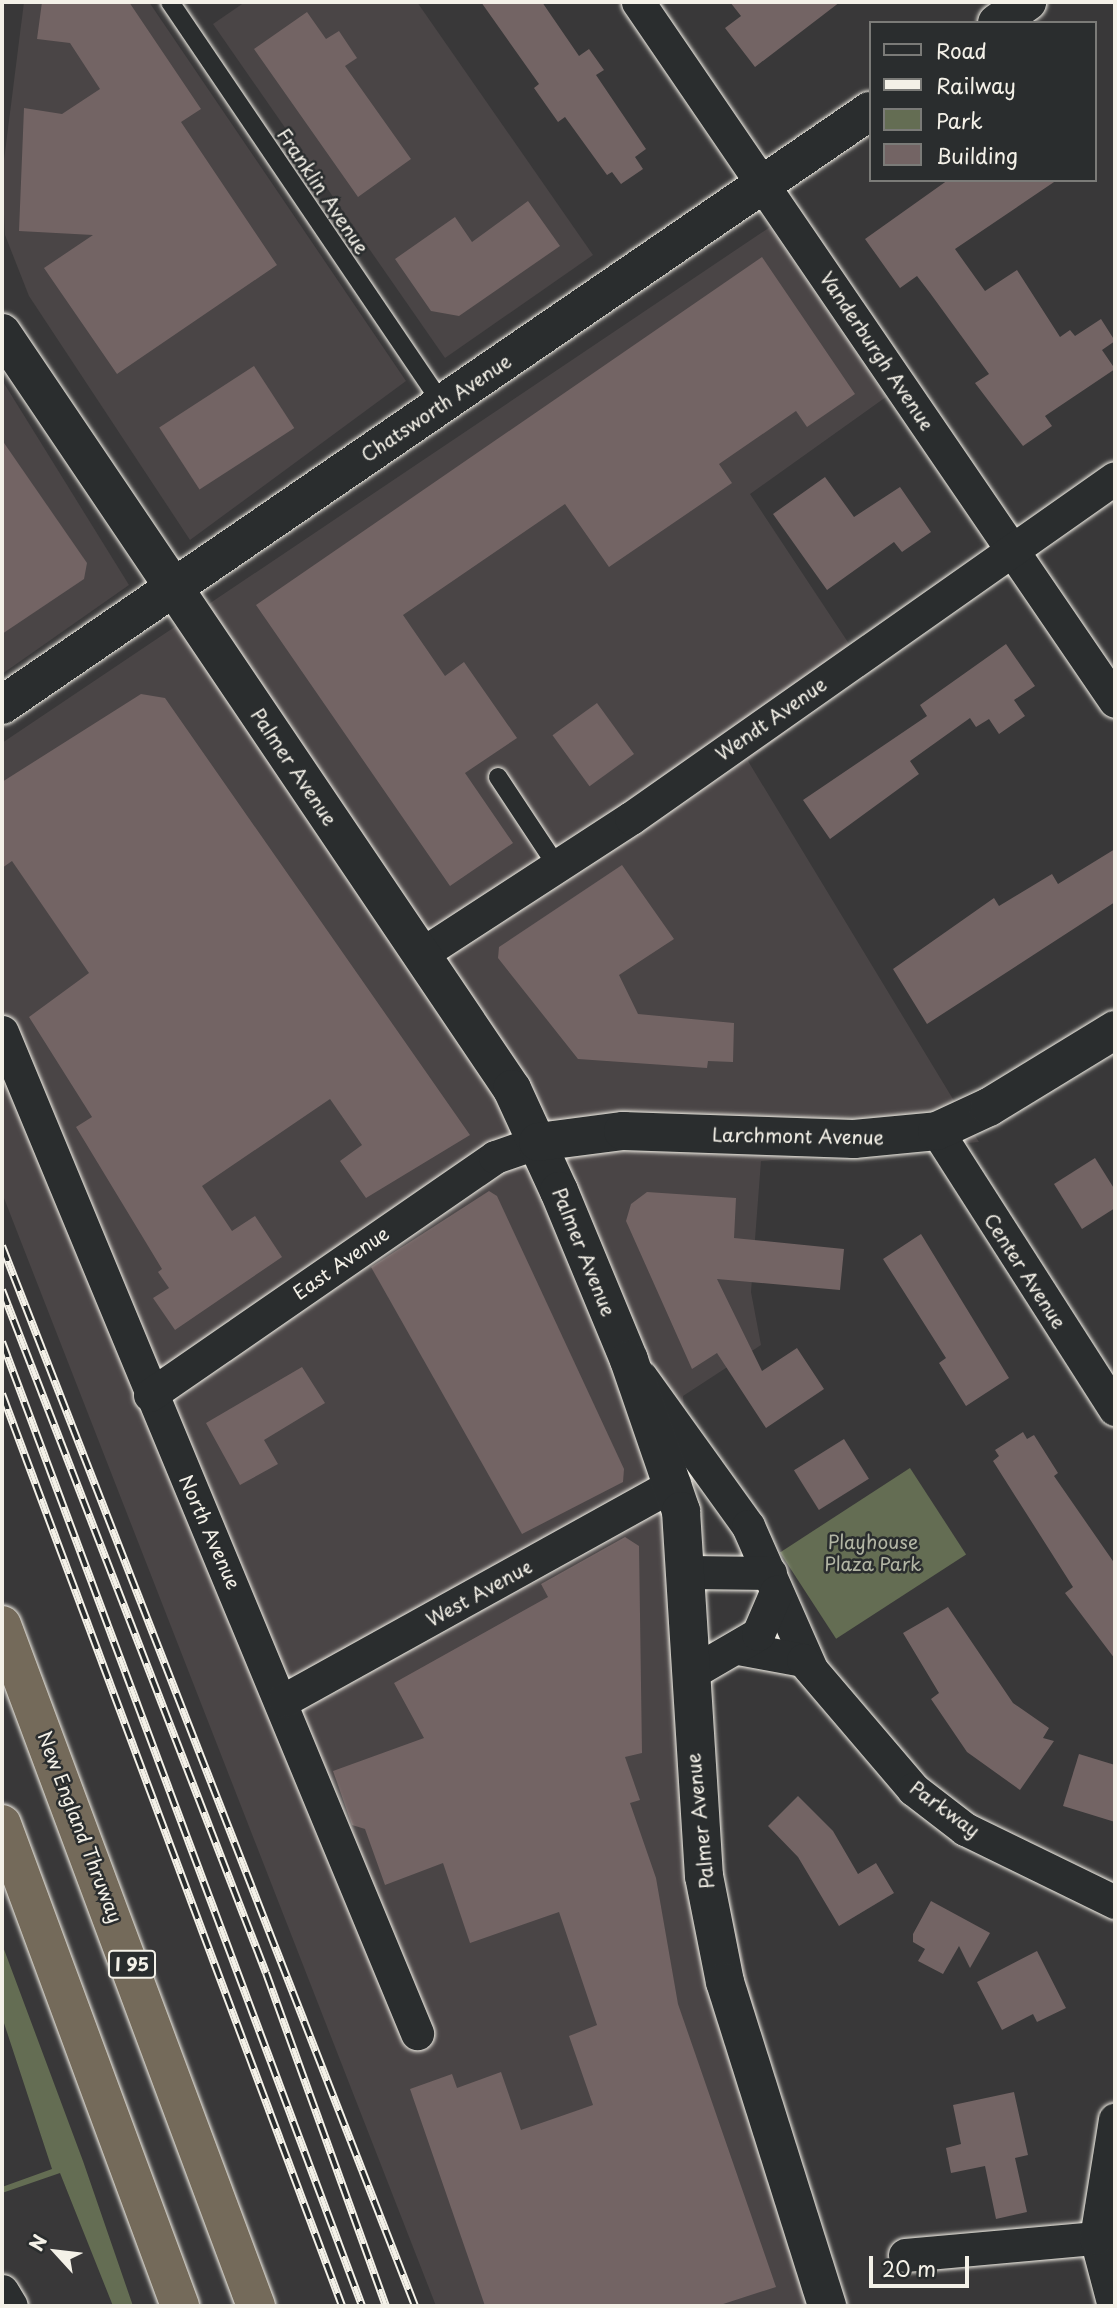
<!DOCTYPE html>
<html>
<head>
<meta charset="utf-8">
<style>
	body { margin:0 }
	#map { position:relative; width:1117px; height:2308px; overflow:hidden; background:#393839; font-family:"Playpen Sans",sans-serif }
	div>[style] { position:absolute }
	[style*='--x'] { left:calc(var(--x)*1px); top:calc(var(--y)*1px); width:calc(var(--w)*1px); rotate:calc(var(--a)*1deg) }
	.built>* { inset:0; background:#4a4546 }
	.green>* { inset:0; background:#646d53; transform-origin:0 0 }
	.building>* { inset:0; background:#736464; transform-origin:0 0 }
	.roads { filter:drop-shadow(0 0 2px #f4f1e8) drop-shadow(0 0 2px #f4f1e8) }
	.service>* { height:18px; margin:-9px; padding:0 9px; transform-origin:9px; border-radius:9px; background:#2a2d2e }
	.minor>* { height:33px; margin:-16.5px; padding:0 16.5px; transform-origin:16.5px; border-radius:16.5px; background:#2a2d2e }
	.tertiary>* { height:38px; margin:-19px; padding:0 19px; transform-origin:19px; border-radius:19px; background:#2a2d2e }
	.motorway>* { height:38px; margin:-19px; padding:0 19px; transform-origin:19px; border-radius:19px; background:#746a5a }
	.rail>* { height:8px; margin-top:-4px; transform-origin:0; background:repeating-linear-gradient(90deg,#2a2d2e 0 16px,#f4f1e8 0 32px); box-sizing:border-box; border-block:2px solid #f4f1e8 }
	span { translate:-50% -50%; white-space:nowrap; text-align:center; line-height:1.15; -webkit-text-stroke:5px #2a2d2e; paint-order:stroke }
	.shield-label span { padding:2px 5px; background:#2a2d2e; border:2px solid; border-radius:5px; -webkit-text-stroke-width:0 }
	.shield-label { font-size:18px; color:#f4f1e8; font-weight:700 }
	.street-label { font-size:19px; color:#f4f1e8 }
	.park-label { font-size:19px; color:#b3b6a5 }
	.frame { position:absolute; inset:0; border:4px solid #f4f1e8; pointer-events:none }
	.legend { position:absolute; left:869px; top:21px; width:228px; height:161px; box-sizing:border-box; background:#2a2d2e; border:2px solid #7b7b78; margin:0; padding:9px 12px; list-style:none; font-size:21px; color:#f4f1e8 }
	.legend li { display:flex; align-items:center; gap:14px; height:35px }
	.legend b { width:35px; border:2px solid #7b7b78 }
	.north { position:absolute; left:21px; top:2217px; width:70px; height:70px; -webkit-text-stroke:5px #2a2d2e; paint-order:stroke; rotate:297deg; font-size:19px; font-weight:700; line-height:28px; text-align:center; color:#f4f1e8 }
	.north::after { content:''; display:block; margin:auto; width:24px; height:32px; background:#f4f1e8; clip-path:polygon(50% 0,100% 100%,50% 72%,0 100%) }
	.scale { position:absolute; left:869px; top:2256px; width:100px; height:32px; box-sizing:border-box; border:4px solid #f4f1e8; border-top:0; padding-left:9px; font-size:21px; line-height:24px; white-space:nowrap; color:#f4f1e8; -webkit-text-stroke:5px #2a2d2e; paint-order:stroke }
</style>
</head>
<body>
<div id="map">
	<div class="built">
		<div style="clip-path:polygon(24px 2px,149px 2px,406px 381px,190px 540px,29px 296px,5px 235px,2px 176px)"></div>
		<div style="clip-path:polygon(245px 2px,417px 2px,593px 255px,445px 358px,213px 24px)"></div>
		<div style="clip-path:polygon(770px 227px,886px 397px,750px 494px,867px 671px,748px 761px,979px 1142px,761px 1161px,751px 1292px,761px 1345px,683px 1396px,725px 1884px,771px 2075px,847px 2306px,436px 2306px,2px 1193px,2px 743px)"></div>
		<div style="clip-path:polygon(2px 380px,129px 585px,2px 674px)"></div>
	</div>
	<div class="green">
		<div style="left:910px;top:1468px;width:103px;height:155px;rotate:57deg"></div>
		<div style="clip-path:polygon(2px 1944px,83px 2161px,133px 2306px,113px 2306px,60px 2173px,2px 2193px,2px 2187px,52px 2169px,2px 2017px)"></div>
	</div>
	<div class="building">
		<div style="clip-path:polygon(42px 2px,129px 2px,201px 109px,181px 122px,277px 265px,117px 374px,44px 268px,93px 235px,19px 231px,24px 108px,62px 114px,100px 89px,70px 43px,37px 39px)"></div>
		<div style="clip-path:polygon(481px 2px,542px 2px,579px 56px,589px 49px,604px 70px,596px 75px,646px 149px,635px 157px,643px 169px,621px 184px,612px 172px,607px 175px,565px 117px,558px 122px,534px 88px,539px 84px)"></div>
		<div style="clip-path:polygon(730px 2px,840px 2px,755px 67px,725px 28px,741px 16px)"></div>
		<div style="clip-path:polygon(307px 12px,326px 39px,339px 31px,357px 58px,345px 66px,411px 159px,358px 197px,254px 49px)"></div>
		<div style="clip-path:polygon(948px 180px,1057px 180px,955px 249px,985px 291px,1017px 270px,1060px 337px,1070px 330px,1075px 336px,1101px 319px,1115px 341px,1102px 350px,1115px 369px,1045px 416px,1052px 426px,1023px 446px,975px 383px,989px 374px,930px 293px,917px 276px,900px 288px,865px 239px)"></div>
		<div style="clip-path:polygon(528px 201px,560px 246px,459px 316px,431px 311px,395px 259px,455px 217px,472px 242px)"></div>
		<div style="clip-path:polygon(762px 257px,855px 394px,807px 427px,796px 411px,719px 464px,732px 483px,609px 567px,565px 504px,403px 615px,445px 676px,464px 662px,517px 738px,465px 773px,513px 843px,450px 886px,256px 605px)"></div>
		<div style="left:254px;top:366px;width:74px;height:113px;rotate:57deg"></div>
		<div style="clip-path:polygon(2px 440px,87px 563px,84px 579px,2px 634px)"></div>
		<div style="clip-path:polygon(825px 477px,854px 517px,900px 487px,931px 532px,902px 552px,894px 542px,827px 590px,773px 514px)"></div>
		<div style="clip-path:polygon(1006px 644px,1035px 686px,1014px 700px,1025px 716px,999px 734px,989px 719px,976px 727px,970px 718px,910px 761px,919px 774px,830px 839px,803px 800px,927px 716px,920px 705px)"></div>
		<div style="clip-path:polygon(141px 694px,165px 698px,470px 1135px,366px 1198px,340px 1161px,362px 1145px,330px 1099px,202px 1186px,232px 1231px,255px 1216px,282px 1257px,175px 1330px,153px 1298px,169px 1288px,158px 1272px,162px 1269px,76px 1127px,92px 1117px,29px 1017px,89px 973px,12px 861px,2px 868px,2px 782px)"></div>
		<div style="left:597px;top:703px;width:63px;height:55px;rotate:54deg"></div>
		<div style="clip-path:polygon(1115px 849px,1115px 902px,927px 1024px,893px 969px,994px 898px,999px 906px,1052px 874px,1058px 884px)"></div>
		<div style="clip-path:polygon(622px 865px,674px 939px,619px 975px,638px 1014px,734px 1023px,733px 1062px,708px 1061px,707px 1068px,578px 1059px,498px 958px,499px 947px)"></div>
		<div style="clip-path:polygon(1095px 1158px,1115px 1190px,1115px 1208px,1082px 1229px,1054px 1184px)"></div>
		<div style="clip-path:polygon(489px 1191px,497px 1196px,624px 1469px,623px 1482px,522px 1534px,371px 1267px)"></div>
		<div style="clip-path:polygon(647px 1192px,736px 1198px,734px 1238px,844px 1249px,840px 1290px,717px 1279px,762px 1371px,797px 1348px,824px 1389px,766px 1428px,717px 1353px,692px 1369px,626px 1221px,631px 1204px)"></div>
		<div style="clip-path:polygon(921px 1234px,1009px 1378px,966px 1406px,939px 1363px,946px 1358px,883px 1259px)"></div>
		<div style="clip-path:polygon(302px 1367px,325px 1403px,264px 1440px,278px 1464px,240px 1485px,206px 1423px)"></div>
		<div style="clip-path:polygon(1023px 1432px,1027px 1439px,1034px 1435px,1058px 1473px,1054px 1476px,1115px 1564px,1115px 1659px,1065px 1593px,1073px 1587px,993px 1461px,999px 1456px,995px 1450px)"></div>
		<div style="left:844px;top:1439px;width:47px;height:59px;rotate:58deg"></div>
		<div style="clip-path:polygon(625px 1537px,639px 1546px,642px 1753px,625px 1757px,640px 1800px,630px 1803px,656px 1878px,678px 2004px,776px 2287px,717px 2306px,485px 2306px,410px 2089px,452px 2074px,457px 2088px,501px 2072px,521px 2130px,593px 2105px,569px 2036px,597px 2025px,559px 1912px,470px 1943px,443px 1863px,385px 1885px,365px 1829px,352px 1825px,333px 1771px,424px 1738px,394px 1683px,548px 1597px,541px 1584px)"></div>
		<div style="clip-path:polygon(948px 1607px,1013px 1703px,1049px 1728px,1043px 1738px,1054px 1741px,1020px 1790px,967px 1752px,931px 1699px,939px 1693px,903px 1633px)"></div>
		<div style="clip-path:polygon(1079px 1754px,1115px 1765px,1115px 1822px,1063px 1806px)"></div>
		<div style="clip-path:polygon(798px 1796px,833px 1831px,858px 1874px,876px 1863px,894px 1893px,839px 1926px,798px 1857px,768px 1826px)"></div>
		<div style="clip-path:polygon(931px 1901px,990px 1933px,970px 1968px,959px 1946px,943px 1974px,918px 1961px,925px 1949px,913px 1942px,913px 1934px)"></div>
		<div style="clip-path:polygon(1037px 1951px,1066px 2008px,1037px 2022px,1033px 2014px,1002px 2030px,977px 1982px)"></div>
		<div style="clip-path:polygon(1014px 2092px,1028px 2155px,1015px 2158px,1027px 2212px,996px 2219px,985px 2166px,951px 2173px,946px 2148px,961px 2144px,953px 2105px)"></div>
	</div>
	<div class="roads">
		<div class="service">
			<div style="--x:170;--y:2;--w:485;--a:55.9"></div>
			<div style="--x:498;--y:777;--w:107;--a:56.5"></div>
		</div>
		<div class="minor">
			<div style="--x:638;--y:2;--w:846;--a:55.69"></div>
			<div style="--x:423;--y:953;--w:248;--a:-33"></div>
			<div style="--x:631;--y:818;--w:591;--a:-35.09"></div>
			<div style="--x:2;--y:1032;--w:1084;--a:67.48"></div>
			<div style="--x:937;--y:1131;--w:330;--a:57.4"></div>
			<div style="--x:641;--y:1377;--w:183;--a:54.3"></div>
			<div style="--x:748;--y:1526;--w:156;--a:66.2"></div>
			<div style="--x:150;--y:1395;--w:419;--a:-34.6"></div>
			<div style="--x:495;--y:1157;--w:46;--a:-19.2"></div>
			<div style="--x:689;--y:1572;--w:81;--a:0.7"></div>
			<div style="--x:738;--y:1648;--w:66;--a:10.5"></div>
			<div style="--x:803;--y:1660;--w:170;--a:49.5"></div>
			<div style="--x:913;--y:1789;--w:66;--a:37.6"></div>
			<div style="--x:965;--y:1829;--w:167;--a:26"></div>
			<div style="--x:691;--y:1673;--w:78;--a:-30.2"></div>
			<div style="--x:758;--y:1634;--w:46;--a:-66.8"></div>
			<div style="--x:284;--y:1700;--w:446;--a:-29"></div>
			<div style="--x:905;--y:2255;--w:192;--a:-5.1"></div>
			<div style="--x:2;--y:2291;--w:17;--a:59"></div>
			<div style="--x:1114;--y:2306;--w:70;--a:-104.8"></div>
			<div style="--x:1096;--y:2238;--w:120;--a:-80.9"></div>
		</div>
		<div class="tertiary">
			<div style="--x:997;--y:23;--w:37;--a:-35"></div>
			<div style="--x:2;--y:333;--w:912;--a:56"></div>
			<div style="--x:512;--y:1089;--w:112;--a:65.3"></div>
			<div style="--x:559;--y:1191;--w:183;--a:67.5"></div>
			<div style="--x:629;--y:1360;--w:160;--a:71"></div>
			<div style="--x:681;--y:1511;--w:366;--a:86.4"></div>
			<div style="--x:704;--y:1876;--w:108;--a:78.8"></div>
			<div style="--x:725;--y:1982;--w:340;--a:72.5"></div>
			<div style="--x:2;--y:705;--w:1052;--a:-34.39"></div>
			<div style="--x:538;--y:1142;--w:86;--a:-7.4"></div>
			<div style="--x:623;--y:1131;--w:231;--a:2"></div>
			<div style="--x:854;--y:1139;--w:83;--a:-5.5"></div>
			<div style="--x:937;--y:1131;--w:57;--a:-24.8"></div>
			<div style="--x:989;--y:1107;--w:148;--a:-31.4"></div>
		</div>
		<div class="motorway">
			<div style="--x:2;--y:1625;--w:727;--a:69.55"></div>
			<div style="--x:2;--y:1824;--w:514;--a:69.73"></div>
		</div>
	</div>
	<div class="rail">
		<div style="--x:2;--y:1246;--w:1138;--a:68.71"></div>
		<div style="--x:2;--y:1290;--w:732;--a:68.87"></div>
		<div style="--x:266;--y:1973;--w:354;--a:70.2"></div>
		<div style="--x:2;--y:1342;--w:1029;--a:69.52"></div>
		<div style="--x:2;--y:1394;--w:973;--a:69.55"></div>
	</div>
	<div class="shield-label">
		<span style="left:132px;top:1964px">I 95</span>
	</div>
	<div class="street-label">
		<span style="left:323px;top:191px;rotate:56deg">Franklin Avenue</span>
		<span style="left:877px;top:351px;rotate:56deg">Vanderburgh Avenue</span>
		<span style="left:436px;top:408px;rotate:-34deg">Chatsworth Avenue</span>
		<span style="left:771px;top:719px;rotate:-35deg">Wendt Avenue</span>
		<span style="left:294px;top:767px;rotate:56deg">Palmer Avenue</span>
		<span style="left:798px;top:1136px;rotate:1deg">Larchmont Avenue</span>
		<span style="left:584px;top:1252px;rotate:68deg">Palmer Avenue</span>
		<span style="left:341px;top:1263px;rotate:-35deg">East Avenue</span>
		<span style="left:1025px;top:1271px;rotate:57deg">Center Avenue</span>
		<span style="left:210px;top:1532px;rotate:66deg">North Avenue</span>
		<span style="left:479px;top:1593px;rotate:-29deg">West Avenue</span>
		<span style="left:945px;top:1809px;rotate:36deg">Parkway</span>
		<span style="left:700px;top:1821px;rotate:-96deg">Palmer Avenue</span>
		<span style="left:80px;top:1827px;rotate:69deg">New England Thruway</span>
	</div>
	<div class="park-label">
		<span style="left:873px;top:1553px">Playhouse<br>Plaza Park</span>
	</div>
	<div class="frame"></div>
	<ul class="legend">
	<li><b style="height:9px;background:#2a2d2e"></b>Road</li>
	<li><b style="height:9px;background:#f4f1e8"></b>Railway</li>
	<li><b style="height:19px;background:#646d53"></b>Park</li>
	<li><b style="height:19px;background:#736464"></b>Building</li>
	</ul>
	<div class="north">N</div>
	<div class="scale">20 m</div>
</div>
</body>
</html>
